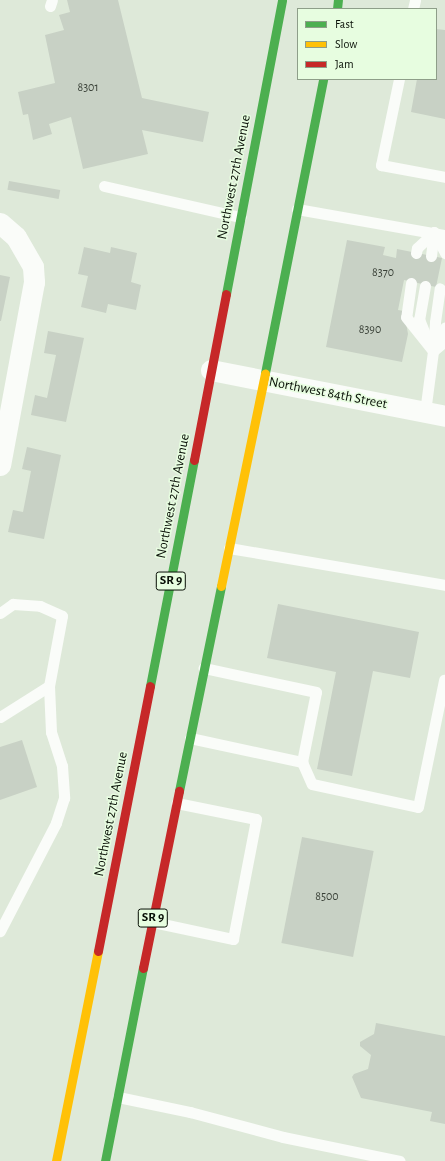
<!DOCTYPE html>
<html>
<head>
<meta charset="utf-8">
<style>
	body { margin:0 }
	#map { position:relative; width:445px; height:1161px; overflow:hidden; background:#dee9d9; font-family:"Alegreya Sans",sans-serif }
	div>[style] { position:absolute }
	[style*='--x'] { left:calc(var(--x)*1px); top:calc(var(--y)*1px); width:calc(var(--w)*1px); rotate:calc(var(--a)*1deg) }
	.building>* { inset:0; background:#c8d1c5; transform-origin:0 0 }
	.lane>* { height:11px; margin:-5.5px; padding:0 5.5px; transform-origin:5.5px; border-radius:5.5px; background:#fafcf9 }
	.street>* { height:21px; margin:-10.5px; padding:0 10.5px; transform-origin:10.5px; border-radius:10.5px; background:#fafcf9 }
	.fast>* { height:9px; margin:-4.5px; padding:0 4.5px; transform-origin:4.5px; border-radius:4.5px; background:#4caf50 }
	.slow>* { height:9px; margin:-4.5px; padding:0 4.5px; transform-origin:4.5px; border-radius:4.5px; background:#ffc107 }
	.jam>* { height:9px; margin:-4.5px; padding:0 4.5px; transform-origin:4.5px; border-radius:4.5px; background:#c62828 }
	span { translate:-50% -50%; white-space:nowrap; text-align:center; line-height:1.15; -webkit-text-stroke:3px #e7fde0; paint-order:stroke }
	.number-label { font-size:12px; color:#394037 }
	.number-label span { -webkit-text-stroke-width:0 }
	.shield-label span { padding:1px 3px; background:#e7fde0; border:1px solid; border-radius:3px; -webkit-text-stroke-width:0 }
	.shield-label { font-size:13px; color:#080f06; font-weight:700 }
	.street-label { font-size:14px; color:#080f06 }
	.legend { position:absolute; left:297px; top:8px; width:140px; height:72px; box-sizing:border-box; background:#e7fde0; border:1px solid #8e9e89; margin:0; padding:5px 7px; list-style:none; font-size:12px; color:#080f06 }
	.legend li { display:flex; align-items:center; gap:8px; height:20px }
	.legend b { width:20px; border:1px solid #8e9e89 }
</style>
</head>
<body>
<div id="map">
	<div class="building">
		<div style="clip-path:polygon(67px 0,118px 0,142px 98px,209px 112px,203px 142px,142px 130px,148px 154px,83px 169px,71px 117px,49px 124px,52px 134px,33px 140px,28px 114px,23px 115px,18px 92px,55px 83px,45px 35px,64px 30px,59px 15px,70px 12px)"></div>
		<div style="clip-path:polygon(436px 29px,445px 30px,445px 119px,411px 112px,417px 79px,436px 79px)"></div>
		<div style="left:9px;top:181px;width:52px;height:9px;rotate:10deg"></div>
		<div style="clip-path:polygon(347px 240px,385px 247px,383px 255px,396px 258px,397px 249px,442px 258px,436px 287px,404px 280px,398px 310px,404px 311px,408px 334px,402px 362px,326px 347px)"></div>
		<div style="clip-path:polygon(84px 247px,110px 253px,111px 247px,137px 253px,131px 282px,141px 285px,136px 310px,108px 304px,106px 313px,81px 307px,88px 276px,78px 274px)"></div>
		<div style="clip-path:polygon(0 275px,10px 277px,1px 321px,0 321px)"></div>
		<div style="clip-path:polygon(48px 331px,84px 338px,66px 422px,31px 415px,35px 395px,47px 398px,56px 355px,44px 353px)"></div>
		<div style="clip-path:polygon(27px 447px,61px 455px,44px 539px,8px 532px,13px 510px,23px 512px,31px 471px,22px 469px)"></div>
		<div style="clip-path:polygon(278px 604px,419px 632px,410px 678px,373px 671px,352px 776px,317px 769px,336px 672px,267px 658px)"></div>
		<div style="clip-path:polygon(22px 740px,37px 787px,0 800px,0 747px)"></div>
		<div style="left:302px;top:837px;width:73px;height:108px;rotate:11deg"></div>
		<div style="clip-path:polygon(376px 1023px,445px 1036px,445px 1124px,430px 1121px,432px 1112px,361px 1098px,352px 1077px,354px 1074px,368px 1069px,371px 1055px,360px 1046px,360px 1042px,374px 1034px)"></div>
	</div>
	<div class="lane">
		<div style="--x:50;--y:6;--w:6;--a:-72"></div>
		<div style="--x:413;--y:9;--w:9;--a:-77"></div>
		<div style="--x:399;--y:79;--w:88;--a:101.8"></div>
		<div style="--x:381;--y:165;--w:65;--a:10.6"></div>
		<div style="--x:104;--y:186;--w:140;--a:12.8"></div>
		<div style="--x:297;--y:209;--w:150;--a:10"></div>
		<div style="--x:434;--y:232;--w:24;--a:62"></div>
		<div style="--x:416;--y:253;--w:5;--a:-79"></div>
		<div style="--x:417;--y:248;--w:23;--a:-43"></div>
		<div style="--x:431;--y:256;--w:24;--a:-83"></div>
		<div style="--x:411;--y:283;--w:34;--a:98"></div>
		<div style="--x:406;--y:317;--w:43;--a:51.5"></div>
		<div style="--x:425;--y:286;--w:34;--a:100"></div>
		<div style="--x:419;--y:319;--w:18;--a:68"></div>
		<div style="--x:435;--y:347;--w:22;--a:-63"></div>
		<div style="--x:433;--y:351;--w:29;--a:-86"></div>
		<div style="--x:435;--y:322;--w:34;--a:-82"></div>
		<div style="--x:425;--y:412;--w:62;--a:-82.5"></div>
		<div style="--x:433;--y:351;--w:16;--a:-40"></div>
		<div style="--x:229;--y:548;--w:219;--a:9.7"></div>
		<div style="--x:0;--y:613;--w:16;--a:-35"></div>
		<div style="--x:13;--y:604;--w:27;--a:4"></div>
		<div style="--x:40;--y:606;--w:24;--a:24"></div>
		<div style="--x:62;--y:616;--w:71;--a:100.5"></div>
		<div style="--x:49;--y:686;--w:46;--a:87.5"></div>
		<div style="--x:51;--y:732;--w:36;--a:72"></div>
		<div style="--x:62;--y:766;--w:32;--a:86"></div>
		<div style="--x:64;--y:798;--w:26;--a:108"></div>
		<div style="--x:56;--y:823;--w:122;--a:117.4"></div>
		<div style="--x:0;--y:717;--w:58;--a:-32.3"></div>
		<div style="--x:190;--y:738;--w:115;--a:12.1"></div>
		<div style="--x:302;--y:762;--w:71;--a:-78.7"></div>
		<div style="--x:316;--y:692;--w:115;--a:-167.9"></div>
		<div style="--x:302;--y:762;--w:24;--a:66"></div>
		<div style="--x:312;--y:784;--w:108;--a:12.2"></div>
		<div style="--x:418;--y:807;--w:130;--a:-78.4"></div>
		<div style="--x:153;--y:922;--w:82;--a:12"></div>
		<div style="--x:233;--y:939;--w:122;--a:-79.1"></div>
		<div style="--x:256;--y:819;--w:81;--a:-168.6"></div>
		<div style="--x:118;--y:1097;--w:74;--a:11.8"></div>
		<div style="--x:190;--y:1112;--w:96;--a:15"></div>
		<div style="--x:283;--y:1137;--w:119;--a:11.6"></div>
	</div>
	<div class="street">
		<div style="--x:0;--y:223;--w:21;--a:41"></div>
		<div style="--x:16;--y:237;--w:34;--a:60"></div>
		<div style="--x:33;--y:267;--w:15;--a:86"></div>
		<div style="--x:34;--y:282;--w:186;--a:100.5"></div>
		<div style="--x:211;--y:370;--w:238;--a:11.1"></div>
	</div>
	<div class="fast">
		<div style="--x:337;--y:9;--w:9;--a:-84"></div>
		<div style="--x:226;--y:294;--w:299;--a:-79.2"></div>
		<div style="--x:265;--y:373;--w:300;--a:-78.8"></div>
		<div style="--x:150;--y:686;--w:230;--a:-79"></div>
		<div style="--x:179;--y:791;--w:209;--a:-78.4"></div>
		<div style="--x:105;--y:1161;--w:197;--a:-78.9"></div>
	</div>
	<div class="slow">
		<div style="--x:221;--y:586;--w:217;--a:-78.3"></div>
		<div style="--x:56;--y:1161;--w:214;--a:-78.7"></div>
	</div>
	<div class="jam">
		<div style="--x:194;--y:460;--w:169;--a:-79.1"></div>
		<div style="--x:98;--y:951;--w:270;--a:-78.9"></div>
		<div style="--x:143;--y:968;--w:181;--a:-78.5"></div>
	</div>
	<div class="number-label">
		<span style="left:88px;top:88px">8301</span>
		<span style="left:383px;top:273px">8370</span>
		<span style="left:370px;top:330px">8390</span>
		<span style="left:327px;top:897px">8500</span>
	</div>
	<div class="shield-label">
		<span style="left:171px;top:581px">SR 9</span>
		<span style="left:153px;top:918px">SR 9</span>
	</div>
	<div class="street-label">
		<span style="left:234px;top:177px;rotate:-79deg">Northwest 27th Avenue</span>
		<span style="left:328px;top:393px;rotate:11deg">Northwest 84th Street</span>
		<span style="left:173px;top:496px;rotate:-79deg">Northwest 27th Avenue</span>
		<span style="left:111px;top:814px;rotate:-79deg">Northwest 27th Avenue</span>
	</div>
	<ul class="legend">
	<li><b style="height:5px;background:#4caf50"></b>Fast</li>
	<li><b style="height:5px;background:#ffc107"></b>Slow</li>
	<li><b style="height:5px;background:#c62828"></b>Jam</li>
	</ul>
</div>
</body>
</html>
